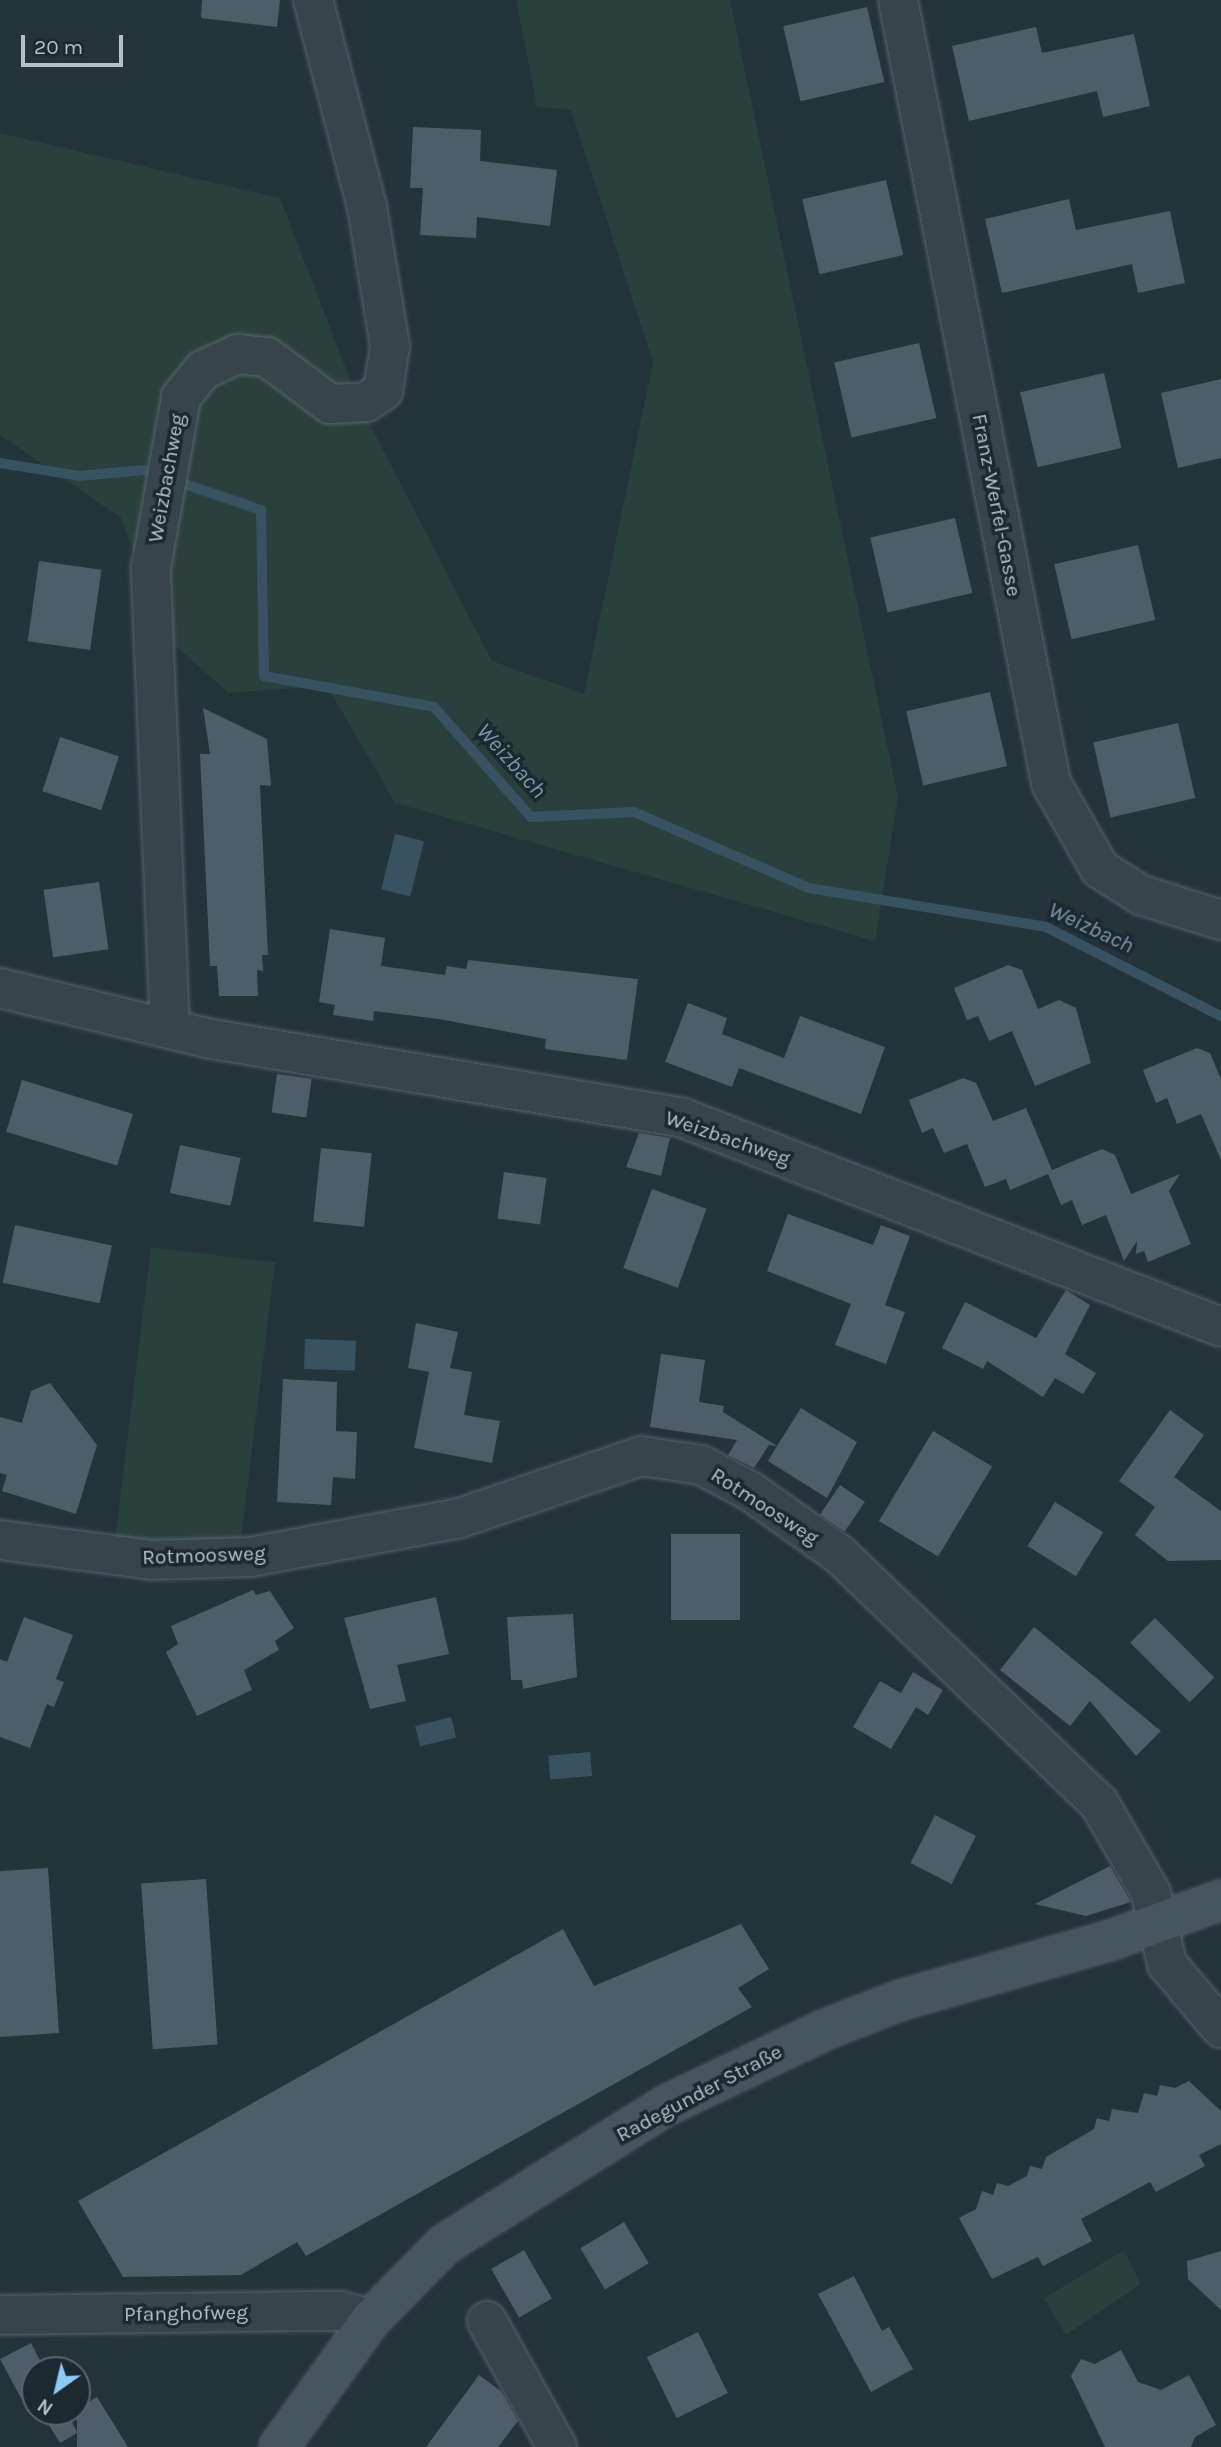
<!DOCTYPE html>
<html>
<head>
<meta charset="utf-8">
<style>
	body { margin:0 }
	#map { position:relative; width:1221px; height:2447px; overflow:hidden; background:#25333b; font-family:Karla,sans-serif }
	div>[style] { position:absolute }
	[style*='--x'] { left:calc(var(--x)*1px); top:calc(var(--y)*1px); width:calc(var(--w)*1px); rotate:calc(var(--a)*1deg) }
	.green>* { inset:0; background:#2a403c; transform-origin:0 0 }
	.water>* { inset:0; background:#395262; transform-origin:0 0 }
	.stream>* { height:10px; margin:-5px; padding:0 5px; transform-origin:5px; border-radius:5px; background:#395262 }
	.building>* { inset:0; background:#4e5d67; transform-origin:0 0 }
	.roads { filter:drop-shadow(0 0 2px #56626a) drop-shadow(0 0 2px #56626a) }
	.minor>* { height:38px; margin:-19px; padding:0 19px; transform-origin:19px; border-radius:19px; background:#38444c }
	.secondary>* { height:38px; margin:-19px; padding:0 19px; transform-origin:19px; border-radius:19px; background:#47555e }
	span { translate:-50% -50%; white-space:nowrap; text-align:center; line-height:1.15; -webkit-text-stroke:7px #1d2931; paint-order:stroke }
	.street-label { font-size:21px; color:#b4bfc7 }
	.water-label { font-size:23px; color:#7696a9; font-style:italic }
	.north { position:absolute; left:21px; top:2356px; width:70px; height:70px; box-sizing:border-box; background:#1d2931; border:2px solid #59656d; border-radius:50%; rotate:214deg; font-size:19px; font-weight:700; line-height:28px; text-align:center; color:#b4bfc7 }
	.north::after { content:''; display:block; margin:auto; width:24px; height:32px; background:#8ecaf2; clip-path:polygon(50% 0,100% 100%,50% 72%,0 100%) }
	.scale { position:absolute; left:21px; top:35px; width:102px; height:32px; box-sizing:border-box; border:4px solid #b4bfc7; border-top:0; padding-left:9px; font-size:21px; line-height:24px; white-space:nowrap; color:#b4bfc7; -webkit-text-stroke:5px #1d2931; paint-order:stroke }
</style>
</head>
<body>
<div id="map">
	<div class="green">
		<div style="clip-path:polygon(516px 0,730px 0,898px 797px,875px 941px,395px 803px,327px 686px,229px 693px,165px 637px,121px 518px,0 435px,0 133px,280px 198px,360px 405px,492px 661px,584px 694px,653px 362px,571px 110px,537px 107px)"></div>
		<div style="left:151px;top:1247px;width:125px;height:300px;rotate:7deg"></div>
		<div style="clip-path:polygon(1124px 2250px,1141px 2284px,1066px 2335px,1044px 2298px)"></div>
	</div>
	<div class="water">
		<div style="left:395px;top:834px;width:30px;height:57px;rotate:14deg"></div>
		<div style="left:305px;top:1339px;width:51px;height:30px;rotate:2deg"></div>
		<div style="left:451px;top:1717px;width:21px;height:37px;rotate:76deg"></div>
		<div style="left:590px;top:1752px;width:24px;height:42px;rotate:85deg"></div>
	</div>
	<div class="stream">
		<div style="--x:0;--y:463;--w:80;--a:9.3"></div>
		<div style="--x:79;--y:476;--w:65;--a:-5.3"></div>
		<div style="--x:144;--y:470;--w:124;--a:18.9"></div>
		<div style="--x:261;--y:510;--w:166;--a:89"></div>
		<div style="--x:264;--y:676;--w:173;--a:10.3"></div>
		<div style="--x:434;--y:707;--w:147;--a:48.6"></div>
		<div style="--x:531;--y:817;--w:103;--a:-2.8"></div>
		<div style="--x:634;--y:812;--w:191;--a:23.5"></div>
		<div style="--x:809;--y:888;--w:240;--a:9.3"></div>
		<div style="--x:1046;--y:927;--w:196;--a:27"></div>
	</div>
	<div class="building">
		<div style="clip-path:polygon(202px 0,280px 0,277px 27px,201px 18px)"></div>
		<div style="left:867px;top:7px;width:77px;height:86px;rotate:77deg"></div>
		<div style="clip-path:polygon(1036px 27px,1042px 53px,1134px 34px,1150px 106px,1103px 117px,1097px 91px,969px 121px,952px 46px)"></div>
		<div style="clip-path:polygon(413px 127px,481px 130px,480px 161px,557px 170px,550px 226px,477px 217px,476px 238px,420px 235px,423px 188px,410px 188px)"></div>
		<div style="left:886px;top:180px;width:77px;height:86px;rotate:77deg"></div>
		<div style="clip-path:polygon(1069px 199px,1076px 230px,1170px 211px,1185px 283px,1138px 293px,1132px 264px,1002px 293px,985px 219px)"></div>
		<div style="left:919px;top:343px;width:77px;height:87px;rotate:77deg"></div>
		<div style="left:1104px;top:373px;width:77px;height:86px;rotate:77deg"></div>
		<div style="clip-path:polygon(1221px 379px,1221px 458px,1178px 468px,1161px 393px)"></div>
		<div style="left:955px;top:518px;width:77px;height:87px;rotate:77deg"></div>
		<div style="left:1138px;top:545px;width:77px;height:86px;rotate:77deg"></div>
		<div style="left:39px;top:561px;width:63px;height:81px;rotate:8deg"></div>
		<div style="left:990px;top:692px;width:76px;height:86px;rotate:77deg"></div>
		<div style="clip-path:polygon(203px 708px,267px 739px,271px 786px,260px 785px,268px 955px,262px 955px,263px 971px,257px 970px,258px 996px,219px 996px,217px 966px,210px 966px,200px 754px,210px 754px)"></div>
		<div style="left:1178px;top:723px;width:77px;height:87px;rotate:77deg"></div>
		<div style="left:60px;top:737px;width:62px;height:57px;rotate:18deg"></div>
		<div style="left:99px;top:882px;width:68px;height:56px;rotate:82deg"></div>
		<div style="clip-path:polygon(330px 929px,385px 938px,381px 966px,445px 975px,447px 966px,466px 969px,468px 960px,638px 979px,627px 1060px,545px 1049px,546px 1039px,439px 1019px,374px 1011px,373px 1021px,333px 1015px,335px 1005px,319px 1002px)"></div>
		<div style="clip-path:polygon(1008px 965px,1022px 970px,1038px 1009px,1059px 1000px,1076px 1008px,1091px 1063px,1035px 1086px,1012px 1031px,989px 1041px,978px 1016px,967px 1020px,954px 988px)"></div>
		<div style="clip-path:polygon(688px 1003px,727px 1018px,722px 1034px,784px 1058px,800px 1016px,885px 1047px,861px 1114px,739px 1068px,732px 1087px,665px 1062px)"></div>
		<div style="clip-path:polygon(1197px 1048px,1210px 1053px,1221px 1079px,1221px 1160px,1201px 1114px,1177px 1124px,1167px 1098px,1156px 1103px,1143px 1070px)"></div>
		<div style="left:277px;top:1074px;width:35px;height:39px;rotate:8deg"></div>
		<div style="clip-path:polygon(963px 1078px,976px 1083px,993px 1121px,1026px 1108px,1052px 1170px,1102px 1149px,1115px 1155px,1131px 1194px,1180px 1174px,1169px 1191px,1191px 1244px,1148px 1262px,1144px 1251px,1136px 1254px,1137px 1241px,1124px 1261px,1106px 1215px,1082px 1225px,1072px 1200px,1061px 1205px,1048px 1174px,1010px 1190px,1006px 1179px,985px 1187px,967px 1144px,944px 1153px,933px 1128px,922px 1133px,909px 1100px)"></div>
		<div style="left:22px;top:1080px;width:116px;height:54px;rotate:17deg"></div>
		<div style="clip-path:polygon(639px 1133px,670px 1138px,661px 1176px,626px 1167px)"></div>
		<div style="left:180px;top:1145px;width:62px;height:49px;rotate:12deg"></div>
		<div style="left:321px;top:1148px;width:51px;height:74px;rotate:6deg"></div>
		<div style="left:504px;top:1172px;width:43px;height:47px;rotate:8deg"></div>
		<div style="left:652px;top:1189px;width:58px;height:84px;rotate:20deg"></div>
		<div style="clip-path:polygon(788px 1214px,873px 1245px,881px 1225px,910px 1236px,885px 1305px,905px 1312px,886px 1364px,835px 1345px,851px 1304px,767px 1271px)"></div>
		<div style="left:15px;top:1225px;width:99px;height:59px;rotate:12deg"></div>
		<div style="clip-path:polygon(1066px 1290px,1090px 1305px,1065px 1354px,1096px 1373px,1083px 1394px,1055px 1378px,1043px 1397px,987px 1361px,983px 1369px,942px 1348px,965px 1302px,1036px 1338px)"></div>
		<div style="clip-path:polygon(416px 1323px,458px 1332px,450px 1368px,472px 1372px,464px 1415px,500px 1421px,492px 1463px,414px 1448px,429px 1372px,408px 1368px)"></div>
		<div style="clip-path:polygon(661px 1354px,705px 1360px,699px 1402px,724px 1406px,723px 1412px,777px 1446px,801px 1408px,857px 1442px,827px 1498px,768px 1461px,777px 1446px,769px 1445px,754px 1468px,728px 1455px,737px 1440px,650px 1427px)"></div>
		<div style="clip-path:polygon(283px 1379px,337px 1382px,336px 1431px,357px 1432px,355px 1479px,333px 1477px,331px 1505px,277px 1502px)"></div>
		<div style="clip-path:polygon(50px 1383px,97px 1445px,76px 1514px,2px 1491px,7px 1475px,0 1473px,0 1417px,22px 1423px,31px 1391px)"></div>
		<div style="clip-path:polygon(1170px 1410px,1204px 1435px,1174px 1477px,1221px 1511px,1221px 1560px,1168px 1561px,1135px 1535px,1155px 1507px,1119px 1481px)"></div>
		<div style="left:933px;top:1431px;width:69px;height:105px;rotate:31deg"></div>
		<div style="left:840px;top:1485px;width:30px;height:36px;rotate:34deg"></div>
		<div style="left:1055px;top:1502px;width:57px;height:52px;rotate:32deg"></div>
		<div style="left:671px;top:1534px;width:69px;height:86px"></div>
		<div style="clip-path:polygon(253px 1590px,256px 1595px,270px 1591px,294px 1628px,275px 1641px,279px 1650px,244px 1670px,252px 1690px,197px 1716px,166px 1652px,178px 1644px,171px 1626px)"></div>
		<div style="clip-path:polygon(436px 1597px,449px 1654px,397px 1665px,406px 1701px,370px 1709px,344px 1618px)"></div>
		<div style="clip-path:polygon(573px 1614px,577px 1677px,523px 1689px,522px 1680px,511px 1680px,507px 1617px)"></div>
		<div style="clip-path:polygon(24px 1617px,73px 1635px,56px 1679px,64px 1682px,54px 1707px,47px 1704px,30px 1748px,0 1737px,0 1659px,7px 1662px)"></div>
		<div style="left:1155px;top:1618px;width:84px;height:35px;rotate:45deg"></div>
		<div style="clip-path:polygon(1034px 1627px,1161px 1731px,1136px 1756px,1090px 1701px,1070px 1726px,1000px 1670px)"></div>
		<div style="clip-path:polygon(913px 1672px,943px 1690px,928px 1715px,916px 1707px,891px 1749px,853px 1727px,880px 1681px,901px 1693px)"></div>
		<div style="left:935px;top:1815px;width:46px;height:54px;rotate:27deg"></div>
		<div style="clip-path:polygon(1110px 1866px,1131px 1902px,1086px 1916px,1035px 1904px)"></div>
		<div style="clip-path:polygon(48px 1868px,59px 2033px,0 2037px,0 1871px)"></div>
		<div style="left:206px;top:1879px;width:166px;height:65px;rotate:86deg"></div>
		<div style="clip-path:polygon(741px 1924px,769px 1969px,738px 1988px,752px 2007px,306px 2256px,297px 2242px,241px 2275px,123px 2277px,78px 2201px,563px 1929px,594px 1986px)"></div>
		<div style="clip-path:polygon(1189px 2081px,1221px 2111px,1221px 2144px,1199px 2155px,1205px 2166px,1156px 2192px,1150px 2182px,1081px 2219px,1092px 2241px,1043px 2266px,1038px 2257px,992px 2279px,959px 2218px,976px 2209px,982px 2191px,993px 2195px,997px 2183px,1008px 2186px,1027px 2176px,1030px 2166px,1042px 2169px,1046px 2157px,1094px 2129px,1097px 2118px,1109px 2121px,1112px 2109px,1138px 2113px,1144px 2093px,1157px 2096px,1160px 2085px,1175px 2088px)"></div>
		<div style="left:624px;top:2222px;width:48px;height:51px;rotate:59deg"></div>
		<div style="left:524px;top:2250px;width:56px;height:38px;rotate:60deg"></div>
		<div style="clip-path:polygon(1221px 2251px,1221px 2310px,1188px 2279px,1187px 2261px)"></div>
		<div style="clip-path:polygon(854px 2276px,882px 2331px,889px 2327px,913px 2369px,871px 2392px,818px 2294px)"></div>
		<div style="left:698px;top:2332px;width:68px;height:57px;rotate:64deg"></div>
		<div style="clip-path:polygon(31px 2343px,45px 2370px,35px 2370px,35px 2403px,30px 2396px,22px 2400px,0 2359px)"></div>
		<div style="clip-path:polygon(1121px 2350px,1138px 2382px,1161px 2390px,1189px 2375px,1216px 2425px,1195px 2437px,1191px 2447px,1105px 2447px,1071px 2376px,1081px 2359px,1095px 2364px)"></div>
		<div style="clip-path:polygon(479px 2375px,501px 2391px,518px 2421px,498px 2447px,426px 2447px)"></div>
		<div style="clip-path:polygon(97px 2397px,128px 2447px,77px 2447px,77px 2433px,60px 2443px,41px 2412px,67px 2412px,77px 2432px,77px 2409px)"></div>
	</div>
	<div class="roads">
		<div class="minor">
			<div style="--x:898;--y:0;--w:798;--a:78.94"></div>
			<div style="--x:1051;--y:783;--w:99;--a:60.3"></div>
			<div style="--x:1100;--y:869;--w:49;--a:32.4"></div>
			<div style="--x:1141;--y:895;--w:84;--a:17.4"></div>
			<div style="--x:0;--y:988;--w:212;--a:13.6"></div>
			<div style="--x:206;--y:1038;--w:484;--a:9.5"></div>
			<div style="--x:683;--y:1118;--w:577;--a:21.23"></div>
			<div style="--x:170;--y:1029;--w:461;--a:-92.4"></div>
			<div style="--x:151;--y:568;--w:174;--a:-80"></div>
			<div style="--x:181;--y:397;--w:35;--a:-51"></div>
			<div style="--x:203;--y:370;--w:38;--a:-25"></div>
			<div style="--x:238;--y:354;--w:29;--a:6"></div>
			<div style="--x:267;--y:357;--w:79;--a:36.7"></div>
			<div style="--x:330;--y:404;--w:36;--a:-3"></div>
			<div style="--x:366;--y:402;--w:20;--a:-33"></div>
			<div style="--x:383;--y:391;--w:46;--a:-81.2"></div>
			<div style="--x:390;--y:346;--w:141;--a:-99.4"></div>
			<div style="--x:367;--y:207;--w:214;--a:-104.6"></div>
			<div style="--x:0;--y:1540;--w:153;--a:7.5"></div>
			<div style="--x:152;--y:1560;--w:98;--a:-1.8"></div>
			<div style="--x:250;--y:1557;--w:214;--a:-10.5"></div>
			<div style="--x:460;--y:1518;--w:191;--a:-18.9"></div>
			<div style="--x:641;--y:1456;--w:61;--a:8.5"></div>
			<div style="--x:701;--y:1465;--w:55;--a:28"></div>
			<div style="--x:750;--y:1491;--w:109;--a:35.3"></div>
			<div style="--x:839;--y:1554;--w:360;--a:43.8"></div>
			<div style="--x:1099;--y:1803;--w:104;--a:60"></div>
			<div style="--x:1151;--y:1893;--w:73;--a:77.3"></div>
			<div style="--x:1167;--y:1964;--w:84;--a:49.8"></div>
			<div style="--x:0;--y:2315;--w:340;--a:-0.7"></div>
			<div style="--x:340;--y:2311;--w:32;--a:14"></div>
			<div style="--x:487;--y:2321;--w:144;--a:60.9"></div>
		</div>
		<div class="secondary">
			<div style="--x:279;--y:2447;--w:158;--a:-54.3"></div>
			<div style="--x:371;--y:2319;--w:105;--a:-45.4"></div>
			<div style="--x:445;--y:2244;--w:260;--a:-32.1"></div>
			<div style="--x:665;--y:2106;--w:176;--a:-25.5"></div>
			<div style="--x:824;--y:2030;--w:83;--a:-21.3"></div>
			<div style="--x:901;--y:2000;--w:218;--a:-15.9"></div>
			<div style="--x:1111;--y:1940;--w:117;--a:-20"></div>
		</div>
	</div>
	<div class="street-label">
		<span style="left:166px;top:478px;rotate:-80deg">Weizbachweg</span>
		<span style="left:997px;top:505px;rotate:79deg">Franz-Werfel-Gasse</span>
		<span style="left:728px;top:1138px;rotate:19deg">Weizbachweg</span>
		<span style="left:765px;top:1506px;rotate:33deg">Rotmoosweg</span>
		<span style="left:204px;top:1555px;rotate:-2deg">Rotmoosweg</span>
		<span style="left:699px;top:2093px;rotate:-28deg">Radegunder Straße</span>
		<span style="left:186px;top:2313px;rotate:-1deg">Pfanghofweg</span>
	</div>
	<div class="water-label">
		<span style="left:511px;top:761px;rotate:48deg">Weizbach</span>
		<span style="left:1091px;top:928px;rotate:25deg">Weizbach</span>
	</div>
	<div class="north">N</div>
	<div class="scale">20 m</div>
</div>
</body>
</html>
